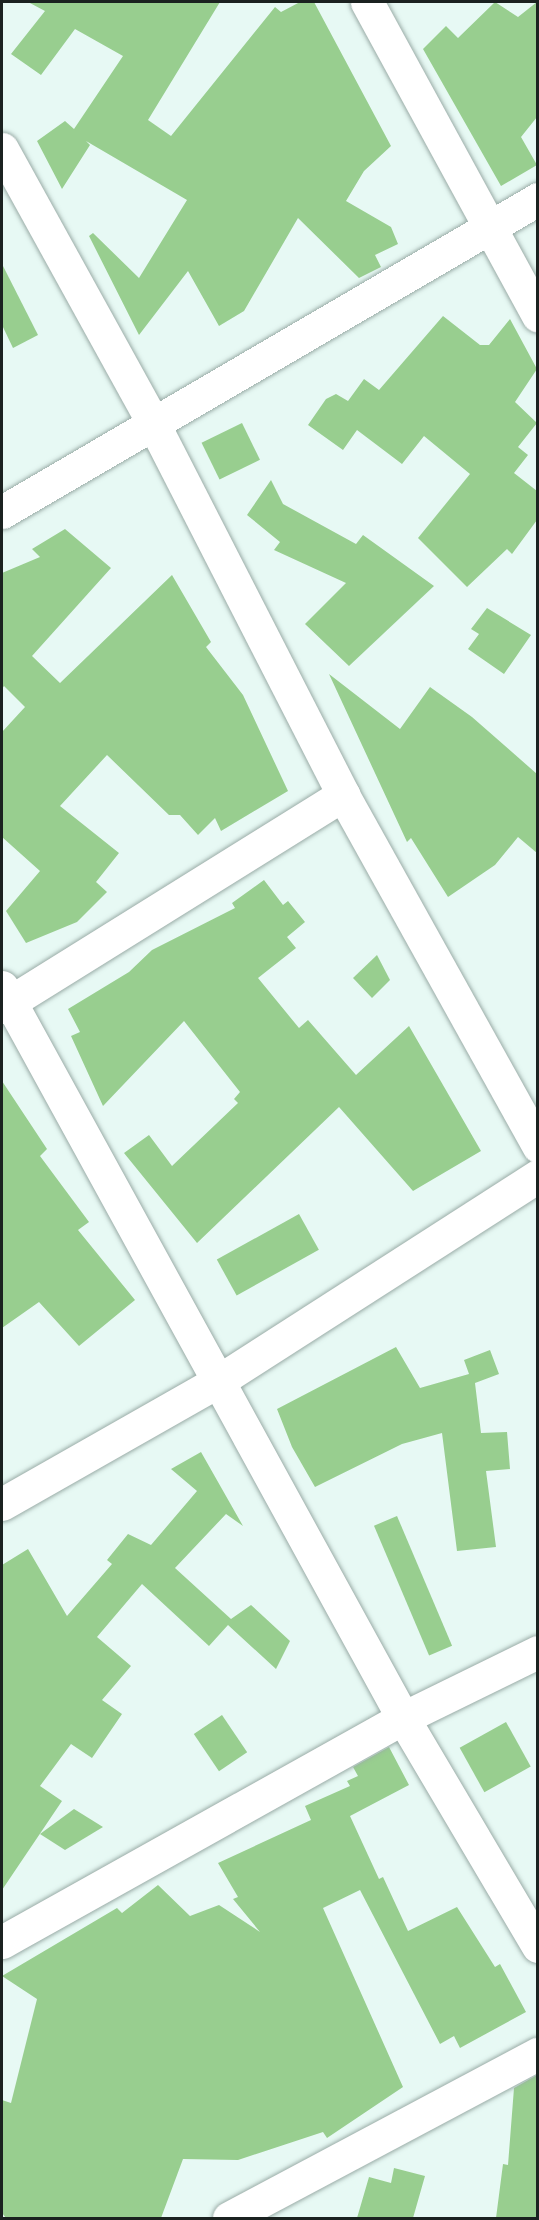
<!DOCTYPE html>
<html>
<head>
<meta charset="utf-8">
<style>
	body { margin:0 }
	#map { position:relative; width:539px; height:2220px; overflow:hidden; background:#e7f9f4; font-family:"IBM Plex Sans",sans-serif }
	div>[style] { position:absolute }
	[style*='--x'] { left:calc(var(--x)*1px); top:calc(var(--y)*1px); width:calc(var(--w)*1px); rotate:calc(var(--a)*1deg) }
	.building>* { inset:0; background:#98ce8f; transform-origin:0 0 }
	.roads { filter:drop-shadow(0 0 2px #9aaca7) drop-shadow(0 0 2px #9aaca7) }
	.minor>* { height:33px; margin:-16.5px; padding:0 16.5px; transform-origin:16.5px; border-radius:16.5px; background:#fff }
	span { translate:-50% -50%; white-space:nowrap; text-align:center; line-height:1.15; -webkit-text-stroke:5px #fff; paint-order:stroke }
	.frame { position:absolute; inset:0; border:3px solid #1b2220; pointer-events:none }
</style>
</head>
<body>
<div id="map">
	<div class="building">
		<div style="clip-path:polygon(28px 2px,220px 2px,148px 120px,171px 136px,275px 7px,281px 12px,300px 2px,314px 2px,391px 146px,364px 171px,346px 201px,391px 227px,398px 244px,375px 255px,381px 267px,359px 278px,298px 218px,244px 311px,219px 326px,188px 271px,139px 335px,89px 236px,93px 233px,139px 278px,187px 200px,86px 141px,90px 145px,62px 189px,37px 141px,65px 121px,74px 129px,123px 56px,75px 29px,41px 75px,11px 54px,45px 11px)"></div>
		<div style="clip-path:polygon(495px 2px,518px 17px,537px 2px,537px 117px,521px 137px,537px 165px,501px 186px,423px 49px,446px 26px,458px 38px)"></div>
		<div style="clip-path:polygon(2px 264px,38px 335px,13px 348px,2px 325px)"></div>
		<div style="clip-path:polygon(443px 316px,480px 345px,489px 345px,510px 319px,537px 369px,515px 402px,537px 423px,518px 447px,528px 455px,514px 473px,537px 491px,537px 520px,512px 554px,507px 549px,467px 587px,418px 538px,470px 474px,424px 436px,402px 464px,357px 430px,343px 450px,308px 425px,326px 399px,336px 394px,348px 401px,364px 379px,379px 390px)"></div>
		<div style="left:242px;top:423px;width:41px;height:45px;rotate:64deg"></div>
		<div style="clip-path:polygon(271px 480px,283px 504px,356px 544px,363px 535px,434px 586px,349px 666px,305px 624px,346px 583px,274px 550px,280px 542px,247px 515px)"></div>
		<div style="clip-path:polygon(65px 529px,111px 568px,32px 656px,60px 683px,172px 575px,211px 642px,206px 647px,243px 695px,288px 791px,221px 831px,215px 818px,198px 835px,180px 815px,169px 815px,107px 755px,60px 806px,119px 853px,96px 882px,107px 892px,77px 922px,26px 943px,6px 911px,40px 871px,2px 837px,2px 732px,25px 707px,4px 686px,2px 689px,2px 573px,40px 557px,32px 549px)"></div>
		<div style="clip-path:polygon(487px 608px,531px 635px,504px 674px,468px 649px,479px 634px,471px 629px)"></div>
		<div style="clip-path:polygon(329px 674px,400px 729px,430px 687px,472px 717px,537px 774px,537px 853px,518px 837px,495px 865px,448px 897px,411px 838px,407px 842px)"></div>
		<div style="clip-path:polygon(264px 880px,283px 905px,288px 901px,305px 922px,287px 937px,296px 948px,258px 978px,299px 1028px,308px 1020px,356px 1075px,409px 1026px,481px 1151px,413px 1191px,339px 1107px,197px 1243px,124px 1153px,149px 1135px,172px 1166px,238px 1103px,234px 1099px,240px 1092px,184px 1021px,103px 1106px,71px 1036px,80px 1032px,68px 1009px,129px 972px,152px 950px,235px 908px,232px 903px)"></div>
		<div style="clip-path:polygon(377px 955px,390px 980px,372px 998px,353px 978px)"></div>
		<div style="clip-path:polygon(2px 1081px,47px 1149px,40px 1156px,89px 1222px,78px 1230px,135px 1300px,79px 1346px,39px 1302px,2px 1328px)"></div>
		<div style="left:299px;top:1214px;width:41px;height:94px;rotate:61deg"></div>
		<div style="clip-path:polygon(396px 1347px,420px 1388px,469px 1374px,464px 1360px,490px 1350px,499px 1374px,475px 1383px,481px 1433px,507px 1432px,510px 1469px,486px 1471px,496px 1547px,457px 1551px,442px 1433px,402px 1444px,315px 1487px,292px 1447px,277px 1409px)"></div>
		<div style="clip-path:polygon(201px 1452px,243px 1526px,226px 1514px,175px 1568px,231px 1619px,251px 1605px,290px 1641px,276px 1669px,228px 1625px,209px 1646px,142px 1584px,97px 1637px,131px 1666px,102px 1700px,122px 1714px,92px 1758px,71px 1744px,40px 1786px,62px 1801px,2px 1890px,2px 1565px,28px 1549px,67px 1616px,112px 1564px,107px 1560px,128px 1534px,151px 1545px,197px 1491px,171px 1469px)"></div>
		<div style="left:397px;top:1516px;width:141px;height:25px;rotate:67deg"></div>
		<div style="left:222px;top:1715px;width:45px;height:34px;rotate:56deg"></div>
		<div style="left:506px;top:1722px;width:51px;height:53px;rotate:61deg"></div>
		<div style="clip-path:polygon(389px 1747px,409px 1785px,350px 1816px,379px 1879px,383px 1877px,408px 1931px,457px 1907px,495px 1967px,500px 1964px,526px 2012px,460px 2048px,454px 2036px,440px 2044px,360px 1890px,323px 1908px,403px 2087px,327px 2138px,323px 2132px,238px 2160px,183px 2159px,161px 2218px,6px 2218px,2px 2213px,2px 2100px,11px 2103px,37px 1999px,2px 1976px,117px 1908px,122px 1913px,158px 1885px,190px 1916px,219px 1905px,260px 1932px,233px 1899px,238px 1897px,218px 1863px,311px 1820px,305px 1806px,350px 1786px,347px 1781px,358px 1776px,353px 1767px)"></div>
		<div style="clip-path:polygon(74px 1809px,103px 1827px,65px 1850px,40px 1834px)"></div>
		<div style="clip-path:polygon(537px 2075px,537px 2218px,496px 2218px,503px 2164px,508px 2165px,514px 2088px)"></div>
		<div style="clip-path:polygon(394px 2168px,425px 2176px,413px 2218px,357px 2218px,369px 2177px,391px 2183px)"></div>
	</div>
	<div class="roads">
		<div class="minor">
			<div style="--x:367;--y:2;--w:357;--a:61.4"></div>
			<div style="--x:2;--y:149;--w:311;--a:61.1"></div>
			<div style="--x:152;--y:421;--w:420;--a:62.9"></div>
			<div style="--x:343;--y:795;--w:402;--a:60.9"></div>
			<div style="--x:2;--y:512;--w:621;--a:-30.28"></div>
			<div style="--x:2;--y:987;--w:834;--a:61.25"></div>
			<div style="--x:403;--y:1718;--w:265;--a:59.4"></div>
			<div style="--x:2;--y:1007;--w:402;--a:-31.9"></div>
			<div style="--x:2;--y:1504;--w:247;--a:-29.6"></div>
			<div style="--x:217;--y:1382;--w:381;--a:-32.7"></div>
			<div style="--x:2;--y:1942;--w:459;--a:-29.2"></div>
			<div style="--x:403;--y:1718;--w:150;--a:-26.1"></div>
			<div style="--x:229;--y:2218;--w:350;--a:-28"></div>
		</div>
	</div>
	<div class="frame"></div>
</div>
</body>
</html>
